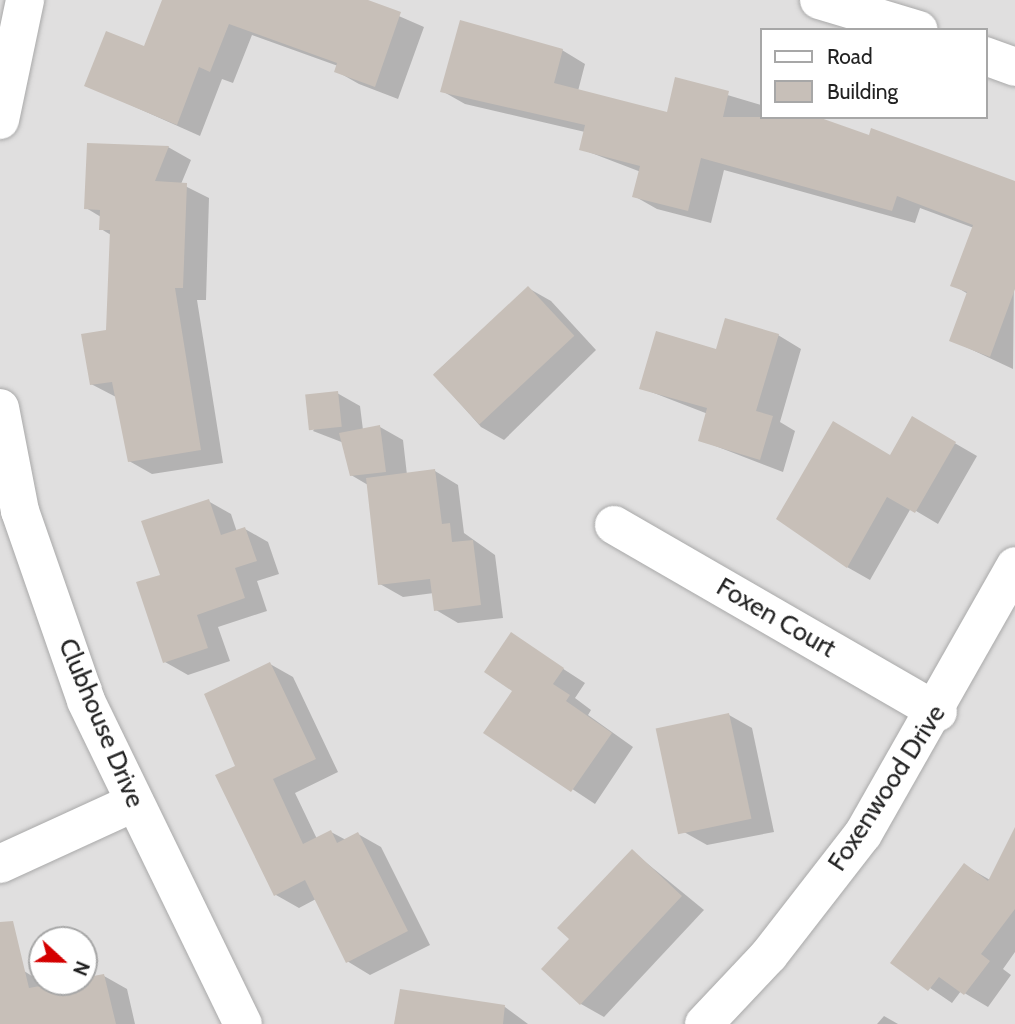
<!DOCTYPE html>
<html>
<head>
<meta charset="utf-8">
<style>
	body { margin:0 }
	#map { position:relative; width:1015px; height:1024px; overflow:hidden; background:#f2efe9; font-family:Cabin,sans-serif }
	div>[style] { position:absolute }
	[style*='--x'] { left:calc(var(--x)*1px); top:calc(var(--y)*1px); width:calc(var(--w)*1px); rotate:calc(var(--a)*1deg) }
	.residential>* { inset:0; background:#e0dfdf }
	.shadow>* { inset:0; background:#0003 }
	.building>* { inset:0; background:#c7bfb8; transform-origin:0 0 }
	.roads { filter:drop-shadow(0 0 2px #a9a9a9) drop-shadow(0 0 2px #a9a9a9) }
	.street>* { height:38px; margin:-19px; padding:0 19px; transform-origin:19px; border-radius:19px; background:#fff }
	span { translate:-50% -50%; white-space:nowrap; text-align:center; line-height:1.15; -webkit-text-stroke:6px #fff; paint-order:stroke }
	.street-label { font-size:26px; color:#222 }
	.legend { position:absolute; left:760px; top:28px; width:228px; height:91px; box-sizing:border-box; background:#fff; border:2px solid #a7a7a7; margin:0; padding:9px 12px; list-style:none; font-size:21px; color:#222 }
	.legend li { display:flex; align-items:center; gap:14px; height:35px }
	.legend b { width:35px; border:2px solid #a7a7a7 }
	.north { position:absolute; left:28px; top:926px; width:70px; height:70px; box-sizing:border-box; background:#fff; border:2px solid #a7a7a7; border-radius:50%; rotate:112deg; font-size:19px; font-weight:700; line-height:28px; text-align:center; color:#222 }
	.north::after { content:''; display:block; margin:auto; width:24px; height:32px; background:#d40000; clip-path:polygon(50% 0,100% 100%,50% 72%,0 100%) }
</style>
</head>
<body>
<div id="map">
	<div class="residential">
		<div style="clip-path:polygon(evenodd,0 0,1015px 0,1015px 1024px,0 1024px,0 0,761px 30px,985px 30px,985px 117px,761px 117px,761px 30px,0 0,42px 940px,84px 940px,84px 982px,42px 982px,42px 940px)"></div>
	</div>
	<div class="shadow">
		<div style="clip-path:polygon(164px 0,362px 0,424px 27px,398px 99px,359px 84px,336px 71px,338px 66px,252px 35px,233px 83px,222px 79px,200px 136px,86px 85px,144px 48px)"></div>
		<div style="clip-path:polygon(562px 50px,585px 64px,578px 91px,668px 114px,677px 80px,761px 105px,761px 117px,870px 137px,872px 131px,1015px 183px,1013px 369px,951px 340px,968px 294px,953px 285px,974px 228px,920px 208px,915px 223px,724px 170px,711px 223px,657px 209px,634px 196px,641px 172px,581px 149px,585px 132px,465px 104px,442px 91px)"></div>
		<div style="clip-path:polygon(168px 147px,191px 160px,181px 184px,209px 198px,206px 300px,197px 300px,223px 463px,152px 474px,129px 461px,116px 397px,91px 384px,107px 331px,111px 235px,101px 229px,101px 217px,86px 208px)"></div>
		<div style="clip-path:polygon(528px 288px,551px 301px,596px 350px,504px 440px,481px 427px,434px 374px)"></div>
		<div style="clip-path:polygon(778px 335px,801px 349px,780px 422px,795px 431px,783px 472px,700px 440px,708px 414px,641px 388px,717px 351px)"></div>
		<div style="clip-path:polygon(337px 393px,360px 406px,363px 430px,380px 427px,403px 440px,407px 475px,435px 471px,458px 485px,464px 533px,495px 555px,503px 618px,458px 623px,436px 610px,434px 593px,403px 597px,380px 584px,368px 485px,351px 475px,344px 443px,313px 431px)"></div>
		<div style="clip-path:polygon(913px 419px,977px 456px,938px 524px,911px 508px,870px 580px,847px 567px)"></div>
		<div style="clip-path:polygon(208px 501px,231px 514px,237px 532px,245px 529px,268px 542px,279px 574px,257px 581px,267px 611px,218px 627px,230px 661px,188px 675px,165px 662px,162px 576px)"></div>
		<div style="clip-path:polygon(511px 635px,585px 683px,575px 698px,591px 710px,588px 715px,633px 747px,595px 804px,486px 732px,514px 691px)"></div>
		<div style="clip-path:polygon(270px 664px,293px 677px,338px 772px,295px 793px,317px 839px,331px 832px,346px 840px,358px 834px,381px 847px,430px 945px,370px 975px,347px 961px,316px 899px,299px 908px,276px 895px,237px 767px)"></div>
		<div style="clip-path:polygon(729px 715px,752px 728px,774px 832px,707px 845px,684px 832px)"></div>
		<div style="clip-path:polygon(1015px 831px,1015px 952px,1003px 969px,1011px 975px,988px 1007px,961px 991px,952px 1003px,892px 962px,964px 865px,990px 880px)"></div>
		<div style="clip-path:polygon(632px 851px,704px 910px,604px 1017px,581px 1004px,571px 939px)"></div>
		<div style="clip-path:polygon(24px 971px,48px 986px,104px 976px,127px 989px,135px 1024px,0 1024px,0 977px)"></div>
		<div style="clip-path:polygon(401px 991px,505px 1007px,528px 1024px,396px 1024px)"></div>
		<div style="clip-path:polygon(884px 1016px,898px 1024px,877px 1024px)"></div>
	</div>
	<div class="building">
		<div style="clip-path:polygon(162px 0,368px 0,401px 12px,375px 87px,334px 72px,337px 63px,229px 24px,210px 72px,199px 67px,177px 125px,84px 86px,106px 31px,144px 46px)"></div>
		<div style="clip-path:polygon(460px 20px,563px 49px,554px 83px,667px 112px,675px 77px,729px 91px,723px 117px,818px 117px,869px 135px,871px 128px,1015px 181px,1015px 289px,990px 357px,949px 341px,967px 292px,950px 286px,973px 225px,897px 196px,892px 211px,701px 158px,688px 211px,632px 197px,640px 166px,579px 150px,585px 125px,440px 92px)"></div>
		<div style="clip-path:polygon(87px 143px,169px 146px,155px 181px,187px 183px,183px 288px,175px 288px,201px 450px,128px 462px,112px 382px,90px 385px,81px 334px,106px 330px,110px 230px,99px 230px,100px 210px,84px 209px)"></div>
		<div style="left:528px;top:286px;width:68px;height:130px;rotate:47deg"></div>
		<div style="clip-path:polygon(725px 318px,779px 334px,756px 411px,773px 416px,760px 460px,698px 441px,707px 408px,639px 389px,656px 331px,716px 349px)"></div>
		<div style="left:338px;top:391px;width:36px;height:33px;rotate:84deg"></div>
		<div style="clip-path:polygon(912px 416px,956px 442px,915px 513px,887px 497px,847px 568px,776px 519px,833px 421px,890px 455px)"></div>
		<div style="clip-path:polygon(380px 425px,386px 472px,350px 476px,339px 433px)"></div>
		<div style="clip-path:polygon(435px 469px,442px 524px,450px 523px,452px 542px,473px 540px,481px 605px,434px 611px,430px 579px,378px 585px,366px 478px)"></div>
		<div style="clip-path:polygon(209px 499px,221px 535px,245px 527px,257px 561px,235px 568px,245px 598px,197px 615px,208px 648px,163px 663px,136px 582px,160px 575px,141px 521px)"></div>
		<div style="clip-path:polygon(511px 632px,564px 668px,553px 684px,570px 695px,566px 701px,612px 733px,571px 792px,483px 733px,512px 691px,484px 672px)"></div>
		<div style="clip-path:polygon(270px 662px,316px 759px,273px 779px,303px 844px,331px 830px,337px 843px,358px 832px,408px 931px,346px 963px,305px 880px,274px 896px,215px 775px,235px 766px,204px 694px)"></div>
		<div style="left:729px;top:713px;width:108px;height:75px;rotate:78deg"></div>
		<div style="clip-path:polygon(1015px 827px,1015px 909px,981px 954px,990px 961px,964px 995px,939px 977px,928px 991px,890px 963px,964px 863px,988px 881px)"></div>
		<div style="clip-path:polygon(632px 849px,682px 896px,580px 1005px,541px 969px,569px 939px,557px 928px)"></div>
		<div style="clip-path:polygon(13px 921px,29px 988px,104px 974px,116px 1024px,0 1024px,0 922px)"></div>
		<div style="clip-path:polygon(400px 989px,505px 1005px,503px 1024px,394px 1024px)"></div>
	</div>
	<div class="roads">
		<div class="street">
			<div style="--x:819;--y:0;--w:104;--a:16.7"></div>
			<div style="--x:985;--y:56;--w:32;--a:20"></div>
			<div style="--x:0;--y:120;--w:123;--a:-78.2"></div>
			<div style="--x:0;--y:408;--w:105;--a:79"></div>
			<div style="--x:20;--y:511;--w:201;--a:70.8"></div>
			<div style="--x:86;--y:701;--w:359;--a:64.1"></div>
			<div style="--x:614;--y:525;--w:374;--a:30"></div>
			<div style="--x:0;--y:864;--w:146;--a:-24.6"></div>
			<div style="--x:704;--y:1024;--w:95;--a:-46.7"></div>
			<div style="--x:769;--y:955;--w:153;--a:-52.2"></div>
			<div style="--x:863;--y:834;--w:308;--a:-60.4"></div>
		</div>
	</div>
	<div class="street-label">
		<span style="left:776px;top:618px;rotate:30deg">Foxen Court</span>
		<span style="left:101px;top:723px;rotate:67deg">Clubhouse Drive</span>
		<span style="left:887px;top:788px;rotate:-57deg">Foxenwood Drive</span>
	</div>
	<ul class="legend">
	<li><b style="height:9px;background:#fff"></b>Road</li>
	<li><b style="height:19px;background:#c7bfb8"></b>Building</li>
	</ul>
	<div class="north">N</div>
</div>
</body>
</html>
